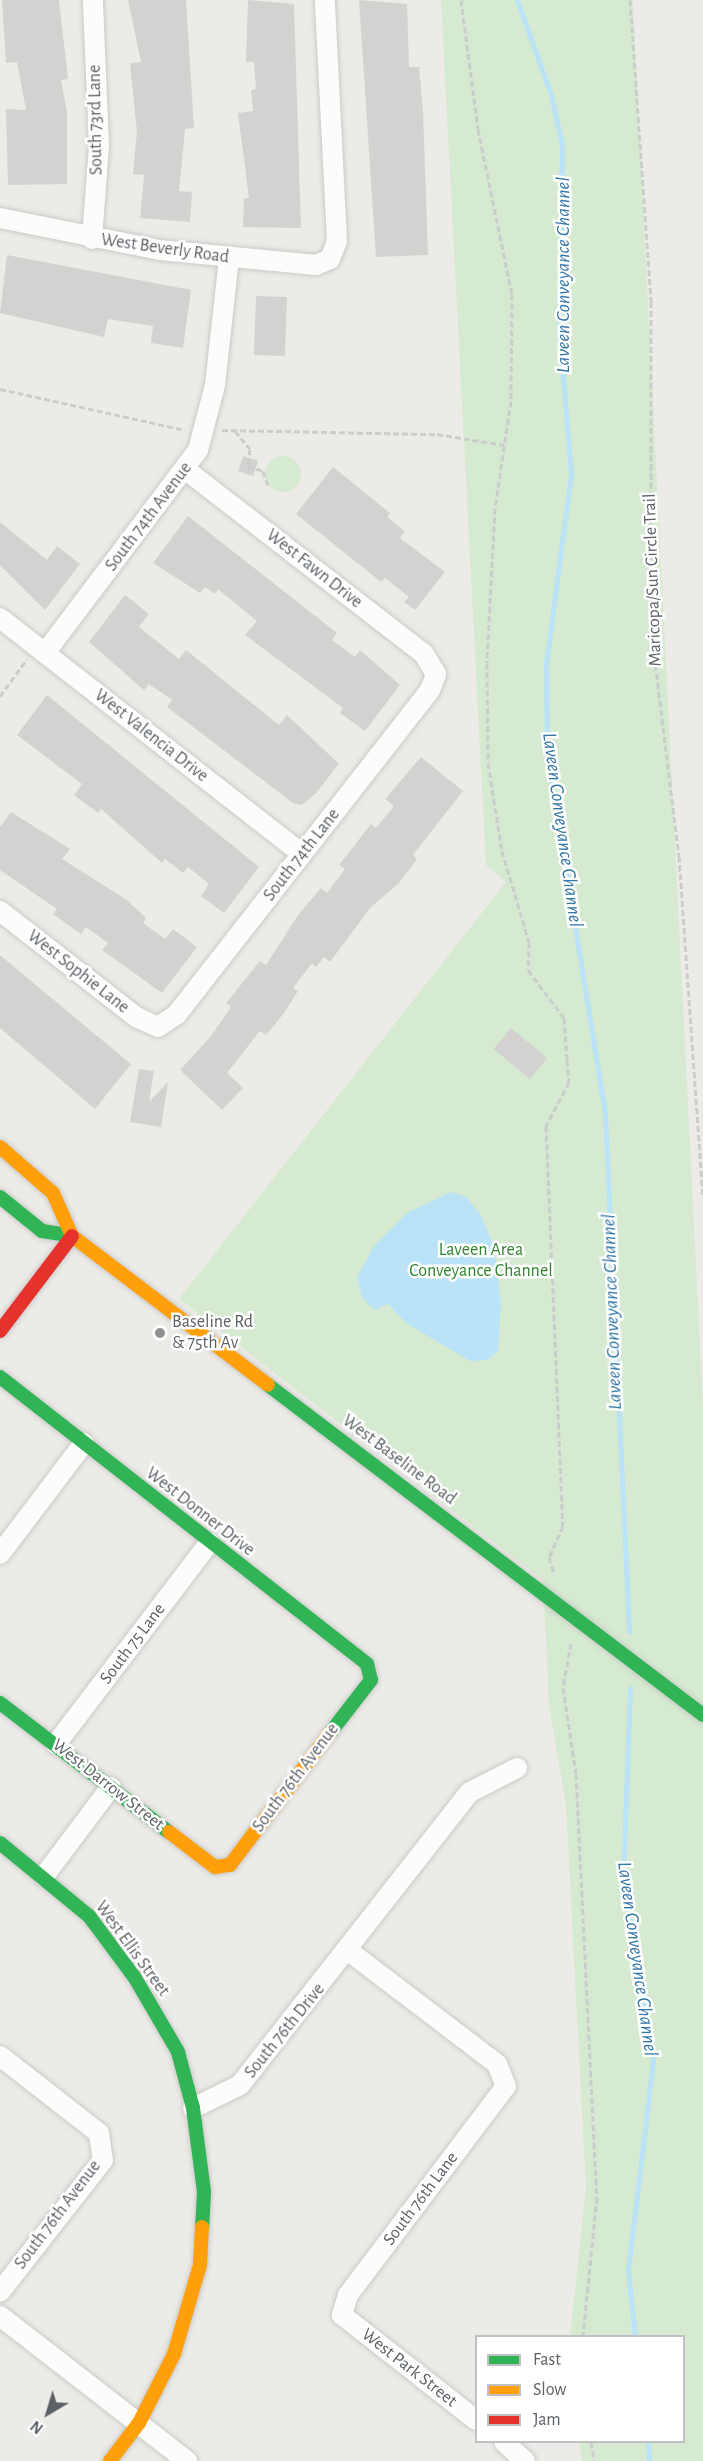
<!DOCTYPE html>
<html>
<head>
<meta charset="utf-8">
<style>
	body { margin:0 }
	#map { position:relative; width:703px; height:2461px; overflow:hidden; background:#edebe7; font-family:"Alegreya Sans",sans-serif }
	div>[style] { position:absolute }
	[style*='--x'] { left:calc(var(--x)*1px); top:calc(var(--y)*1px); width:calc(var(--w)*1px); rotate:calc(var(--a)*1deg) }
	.green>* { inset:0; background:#d5ead0 }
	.round { border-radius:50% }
	.water>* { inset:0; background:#bae3f8 }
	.stream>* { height:5px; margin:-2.5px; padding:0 2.5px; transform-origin:2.5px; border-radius:2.5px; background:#bae3f8 }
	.building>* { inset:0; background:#d4d2d0; transform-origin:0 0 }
	.path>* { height:3px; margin-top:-1.5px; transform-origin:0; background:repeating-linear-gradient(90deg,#c9ceca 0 6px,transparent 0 9px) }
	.roads { filter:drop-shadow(0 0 2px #c9cac9) drop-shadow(0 0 2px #c9cac9) }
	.street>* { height:20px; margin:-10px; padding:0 10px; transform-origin:10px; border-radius:10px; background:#fcfcfb }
	.fast>* { height:14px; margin:-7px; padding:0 7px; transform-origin:7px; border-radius:7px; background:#30b455 }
	.slow>* { height:14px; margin:-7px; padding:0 7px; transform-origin:7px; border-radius:7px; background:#ff9f0a }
	.jam>* { height:14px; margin:-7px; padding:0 7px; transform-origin:7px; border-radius:7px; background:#e5322d }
	.dots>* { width:16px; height:16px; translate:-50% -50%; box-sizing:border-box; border:3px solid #fff; border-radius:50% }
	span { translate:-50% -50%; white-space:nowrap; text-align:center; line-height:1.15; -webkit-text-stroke:5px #fff; paint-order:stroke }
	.street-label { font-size:18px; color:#5c6166 }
	.park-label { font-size:18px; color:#30842d }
	.poi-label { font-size:18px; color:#5c6166 }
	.left { translate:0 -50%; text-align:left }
	.water-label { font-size:20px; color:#3377a7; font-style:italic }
	.legend { position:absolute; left:475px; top:2335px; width:210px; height:108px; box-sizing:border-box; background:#fff; border:2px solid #bec0c2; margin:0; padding:8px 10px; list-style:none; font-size:18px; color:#5c6166 }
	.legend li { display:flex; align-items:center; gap:12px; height:30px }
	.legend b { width:30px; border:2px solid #bec0c2 }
	.north { position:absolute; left:18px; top:2383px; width:60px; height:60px; -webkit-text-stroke:4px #fff; paint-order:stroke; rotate:218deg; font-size:16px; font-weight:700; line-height:24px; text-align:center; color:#5c6166 }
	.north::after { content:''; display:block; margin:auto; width:21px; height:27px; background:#5c6166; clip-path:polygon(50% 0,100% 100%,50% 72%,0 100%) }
</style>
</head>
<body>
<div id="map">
	<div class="green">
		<div style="clip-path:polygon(441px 0,633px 0,703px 1407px,703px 2461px,582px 2461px,579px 2442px,684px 2442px,684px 2336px,570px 2336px,586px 2188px,566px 1805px,549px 1705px,543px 1580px,179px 1299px,506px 882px,486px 865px)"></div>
		<div class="round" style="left:265px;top:456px;width:36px;height:36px"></div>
	</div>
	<div class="water">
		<div style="clip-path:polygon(451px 1192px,466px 1197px,481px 1215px,494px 1247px,501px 1304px,498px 1351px,488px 1360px,470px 1361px,406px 1323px,388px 1304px,374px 1310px,362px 1297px,357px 1277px,374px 1246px,407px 1213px)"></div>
	</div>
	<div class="stream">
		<div style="--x:517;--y:0;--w:101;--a:70.3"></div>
		<div style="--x:551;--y:95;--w:51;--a:77.6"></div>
		<div style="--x:562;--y:145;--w:185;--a:90.9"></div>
		<div style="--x:559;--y:330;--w:144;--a:85.2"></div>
		<div style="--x:571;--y:474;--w:193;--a:97.5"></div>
		<div style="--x:546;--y:665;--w:90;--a:89.4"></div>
		<div style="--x:547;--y:755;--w:364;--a:80.8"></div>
		<div style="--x:605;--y:1114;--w:518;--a:87.34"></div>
		<div style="--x:630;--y:1688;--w:189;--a:92.1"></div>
		<div style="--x:623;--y:1877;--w:186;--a:80.7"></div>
		<div style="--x:653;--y:2061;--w:211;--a:96.8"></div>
		<div style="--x:628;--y:2271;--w:65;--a:83.9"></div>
		<div style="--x:648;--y:2442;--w:19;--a:87"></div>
	</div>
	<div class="building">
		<div style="clip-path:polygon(2px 0,59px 0,68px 79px,61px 80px,67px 112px,67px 184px,8px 185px,6px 109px,26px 110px,17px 62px,6px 63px)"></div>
		<div style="clip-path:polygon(128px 0,186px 0,194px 128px,185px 129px,179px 191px,192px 192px,190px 222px,140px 218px,144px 175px,133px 174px,137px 132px,130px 63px,141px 62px)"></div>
		<div style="clip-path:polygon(248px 0,294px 4px,301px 228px,243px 227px,244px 198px,249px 198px,238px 113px,253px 111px,251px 90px,256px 89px,254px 62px,246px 62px)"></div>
		<div style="clip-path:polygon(359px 0,407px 4px,409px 67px,419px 67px,423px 111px,428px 255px,376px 257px)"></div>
		<div style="clip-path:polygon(7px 255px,191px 290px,183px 348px,151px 343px,153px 326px,108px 319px,104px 337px,0 313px)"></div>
		<div style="left:256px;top:296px;width:31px;height:59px;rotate:2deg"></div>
		<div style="left:243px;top:456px;width:16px;height:16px;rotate:18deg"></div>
		<div style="clip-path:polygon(333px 467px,390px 513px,387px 517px,405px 531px,400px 538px,445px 572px,415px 610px,404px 602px,409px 597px,385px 578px,381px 582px,296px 514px)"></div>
		<div style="clip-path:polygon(188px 516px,337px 633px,332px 640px,355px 657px,360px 650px,400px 685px,365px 731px,340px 713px,343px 708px,245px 635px,257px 621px,218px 589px,215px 594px,205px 587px,200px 593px,153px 563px)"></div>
		<div style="clip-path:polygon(0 522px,47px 560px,57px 546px,80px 564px,45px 610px,0 565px)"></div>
		<div style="clip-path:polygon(125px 595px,149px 614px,139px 627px,179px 659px,186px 650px,279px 725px,287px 715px,339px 764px,316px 793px,302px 805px,293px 803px,167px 707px,172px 700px,149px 684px,144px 690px,89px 642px)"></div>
		<div style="clip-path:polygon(47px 695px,259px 867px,224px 913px,201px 896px,209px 884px,188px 867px,183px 873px,165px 859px,162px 863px,101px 809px,98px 813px,74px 795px,82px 784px,17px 735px)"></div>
		<div style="clip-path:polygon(421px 757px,463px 791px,413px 855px,417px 859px,399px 883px,371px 907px,330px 962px,324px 957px,316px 967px,312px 963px,293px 988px,298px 991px,284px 1013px,266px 1035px,260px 1031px,227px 1073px,243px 1088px,222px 1110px,180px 1070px,211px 1036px,231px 1007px,226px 1003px,260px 961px,266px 965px,298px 915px,321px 888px,327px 893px,345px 869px,339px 865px,371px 824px,376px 828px,394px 806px,385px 799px)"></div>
		<div style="clip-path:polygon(11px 812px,70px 849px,62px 859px,127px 900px,146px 918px,143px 923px,165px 939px,173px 929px,197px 947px,162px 993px,102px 950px,108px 943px,86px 927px,81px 934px,53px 914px,57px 909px,0 870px,0 827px)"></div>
		<div style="clip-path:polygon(0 955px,131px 1064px,95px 1109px,0 1028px)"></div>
		<div style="left:511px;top:1028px;width:47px;height:27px;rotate:40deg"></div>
		<div style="clip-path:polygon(139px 1069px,154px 1071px,149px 1102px,168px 1082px,161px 1127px,130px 1122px)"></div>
	</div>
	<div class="path">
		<div style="--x:461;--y:0;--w:130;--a:82.5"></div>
		<div style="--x:478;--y:129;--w:168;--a:78.4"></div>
		<div style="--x:512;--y:294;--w:107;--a:90.5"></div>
		<div style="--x:511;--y:401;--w:108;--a:98.5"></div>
		<div style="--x:495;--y:508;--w:155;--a:93"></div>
		<div style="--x:487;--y:663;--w:100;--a:89.4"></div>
		<div style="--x:488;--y:763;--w:89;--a:81"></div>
		<div style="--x:502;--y:851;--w:95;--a:73.5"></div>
		<div style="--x:529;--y:942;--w:28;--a:92"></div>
		<div style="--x:528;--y:970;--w:60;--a:53.1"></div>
		<div style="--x:564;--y:1018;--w:42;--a:85.9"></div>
		<div style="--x:567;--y:1060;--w:22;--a:85"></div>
		<div style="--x:569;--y:1082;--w:50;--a:117.6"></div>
		<div style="--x:546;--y:1126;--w:400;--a:87.6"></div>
		<div style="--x:563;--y:1526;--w:34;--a:114"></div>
		<div style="--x:549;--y:1557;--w:17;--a:73"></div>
		<div style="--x:630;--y:0;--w:303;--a:86"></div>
		<div style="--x:651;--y:302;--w:327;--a:90"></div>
		<div style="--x:651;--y:629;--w:229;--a:83"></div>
		<div style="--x:679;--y:856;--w:340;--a:86"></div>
		<div style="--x:0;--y:389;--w:189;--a:12.5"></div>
		<div style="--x:222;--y:430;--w:215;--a:1.1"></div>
		<div style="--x:437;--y:434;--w:68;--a:9.3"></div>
		<div style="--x:235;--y:431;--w:23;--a:50"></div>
		<div style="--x:250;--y:449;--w:17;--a:97"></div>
		<div style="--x:248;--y:466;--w:16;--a:18"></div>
		<div style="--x:263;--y:471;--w:18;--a:71"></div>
		<div style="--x:0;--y:696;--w:46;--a:-53.9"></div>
		<div style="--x:571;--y:1643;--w:46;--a:100.1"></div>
		<div style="--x:563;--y:1688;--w:87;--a:81.4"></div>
		<div style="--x:576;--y:1774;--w:424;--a:87.2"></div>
		<div style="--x:597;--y:2197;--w:140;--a:95.8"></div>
		<div style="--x:591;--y:2442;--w:19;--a:81"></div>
	</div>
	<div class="roads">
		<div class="street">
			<div style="--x:0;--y:218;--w:163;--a:11.3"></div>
			<div style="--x:160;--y:250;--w:157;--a:5.5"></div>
			<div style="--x:316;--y:265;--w:15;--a:-23"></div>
			<div style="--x:330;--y:259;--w:19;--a:-69"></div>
			<div style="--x:337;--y:241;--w:241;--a:-92.9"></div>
			<div style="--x:92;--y:239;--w:93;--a:-85.7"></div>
			<div style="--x:99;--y:146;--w:146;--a:-92.4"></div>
			<div style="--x:0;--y:618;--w:383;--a:38"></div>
			<div style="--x:45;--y:653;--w:254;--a:-53"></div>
			<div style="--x:198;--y:450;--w:67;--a:-75.3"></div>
			<div style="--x:215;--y:385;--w:128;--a:-83.7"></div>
			<div style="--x:0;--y:911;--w:172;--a:37.9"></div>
			<div style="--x:136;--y:1017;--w:24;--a:24"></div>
			<div style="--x:158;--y:1027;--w:23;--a:-34"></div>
			<div style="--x:177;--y:1014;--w:411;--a:-52"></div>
			<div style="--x:430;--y:690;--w:17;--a:-69"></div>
			<div style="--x:436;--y:674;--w:23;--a:-121"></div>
			<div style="--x:424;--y:654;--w:301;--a:-142.3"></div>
			<div style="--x:0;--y:1554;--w:139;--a:-52.9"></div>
			<div style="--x:56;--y:1744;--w:253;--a:-52.7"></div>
			<div style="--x:44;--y:1876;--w:111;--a:-53"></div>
			<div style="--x:350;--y:1952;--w:185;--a:37.3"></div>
			<div style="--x:497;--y:2064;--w:24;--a:68"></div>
			<div style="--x:506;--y:2086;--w:262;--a:127.1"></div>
			<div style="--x:348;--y:2295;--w:21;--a:107"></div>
			<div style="--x:342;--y:2315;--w:170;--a:38.1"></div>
			<div style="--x:0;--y:2056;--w:125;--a:37.9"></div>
			<div style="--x:99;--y:2133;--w:27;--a:82"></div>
			<div style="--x:103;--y:2160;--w:167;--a:128"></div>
			<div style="--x:193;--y:2108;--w:52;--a:-26.1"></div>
			<div style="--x:240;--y:2085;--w:372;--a:-51.9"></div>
			<div style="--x:470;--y:1792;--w:53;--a:-27.1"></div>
			<div style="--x:0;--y:2316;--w:237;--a:37.8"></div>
			<div style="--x:504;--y:2442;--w:28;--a:42"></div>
		</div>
		<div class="fast">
			<div style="--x:0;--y:1197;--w:54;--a:39"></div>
			<div style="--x:42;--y:1231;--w:30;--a:9"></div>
			<div style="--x:0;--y:1377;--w:466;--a:38"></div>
			<div style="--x:367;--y:1664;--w:16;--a:76"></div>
			<div style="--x:371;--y:1680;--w:67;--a:127.7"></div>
			<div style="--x:268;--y:1385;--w:546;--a:37.18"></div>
			<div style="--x:0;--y:1703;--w:213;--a:37.4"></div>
			<div style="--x:0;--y:1843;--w:115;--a:39.4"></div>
			<div style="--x:89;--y:1916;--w:77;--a:53.4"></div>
			<div style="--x:135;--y:1978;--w:86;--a:59.8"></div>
			<div style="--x:178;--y:2052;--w:58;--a:75"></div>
			<div style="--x:193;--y:2108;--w:85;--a:82.5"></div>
			<div style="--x:204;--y:2192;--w:35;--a:93"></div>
		</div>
		<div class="slow">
			<div style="--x:0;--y:1147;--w:70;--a:41"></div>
			<div style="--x:53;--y:1193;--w:47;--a:66.2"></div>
			<div style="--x:72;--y:1236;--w:246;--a:37.2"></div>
			<div style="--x:169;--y:1832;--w:58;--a:37.3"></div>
			<div style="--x:215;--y:1867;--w:15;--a:-8"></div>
			<div style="--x:230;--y:1865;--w:166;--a:-52.9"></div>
			<div style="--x:110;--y:2461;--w:48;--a:-52.7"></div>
			<div style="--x:139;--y:2423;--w:77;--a:-63.1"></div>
			<div style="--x:174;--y:2354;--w:93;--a:-73.7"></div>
			<div style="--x:200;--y:2265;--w:38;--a:-87"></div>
		</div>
		<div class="jam">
			<div style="--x:0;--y:1331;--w:119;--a:-52.8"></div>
		</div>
	</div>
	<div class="dots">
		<div style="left:160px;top:1333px;background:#8f9193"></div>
	</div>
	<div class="street-label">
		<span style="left:96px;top:120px;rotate:-91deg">South 73rd Lane</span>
		<span style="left:165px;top:249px;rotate:8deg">West Beverly Road</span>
		<span style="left:149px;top:517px;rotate:-53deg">South 74th Avenue</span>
		<span style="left:314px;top:569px;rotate:38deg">West Fawn Drive</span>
		<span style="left:653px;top:580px;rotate:-92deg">Maricopa/Sun Circle Trail</span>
		<span style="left:151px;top:736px;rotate:38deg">West Valencia Drive</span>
		<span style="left:302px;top:855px;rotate:-52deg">South 74th Lane</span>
		<span style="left:78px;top:972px;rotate:38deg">West Sophie Lane</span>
		<span style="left:399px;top:1460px;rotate:37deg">West Baseline Road</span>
		<span style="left:200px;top:1512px;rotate:38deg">West Donner Drive</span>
		<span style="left:133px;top:1644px;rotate:-53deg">South 75 Lane</span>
		<span style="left:296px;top:1778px;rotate:-53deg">South 76th Avenue</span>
		<span style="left:108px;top:1785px;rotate:38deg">West Darrow Street</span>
		<span style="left:132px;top:1949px;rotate:54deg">West Ellis Street</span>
		<span style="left:285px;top:2031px;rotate:-51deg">South 76th Drive</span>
		<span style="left:421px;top:2199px;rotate:-53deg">South 76th Lane</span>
		<span style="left:58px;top:2215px;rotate:-53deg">South 76th Avenue</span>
		<span style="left:409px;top:2368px;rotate:38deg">West Park Street</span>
	</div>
	<div class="park-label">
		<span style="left:481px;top:1261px">Laveen Area<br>Conveyance Channel</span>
	</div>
	<div class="poi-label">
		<span class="left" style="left:172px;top:1333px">Baseline Rd<br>&amp; 75th Av</span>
	</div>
	<div class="water-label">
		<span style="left:563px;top:275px;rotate:-90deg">Laveen Conveyance Channel</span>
		<span style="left:562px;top:830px;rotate:82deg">Laveen Conveyance Channel</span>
		<span style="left:612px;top:1312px;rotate:-92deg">Laveen Conveyance Channel</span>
		<span style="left:637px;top:1959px;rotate:82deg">Laveen Conveyance Channel</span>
	</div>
	<ul class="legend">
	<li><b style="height:8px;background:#30b455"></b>Fast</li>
	<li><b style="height:8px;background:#ff9f0a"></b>Slow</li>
	<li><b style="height:8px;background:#e5322d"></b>Jam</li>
	</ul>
	<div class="north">N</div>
</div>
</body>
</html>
